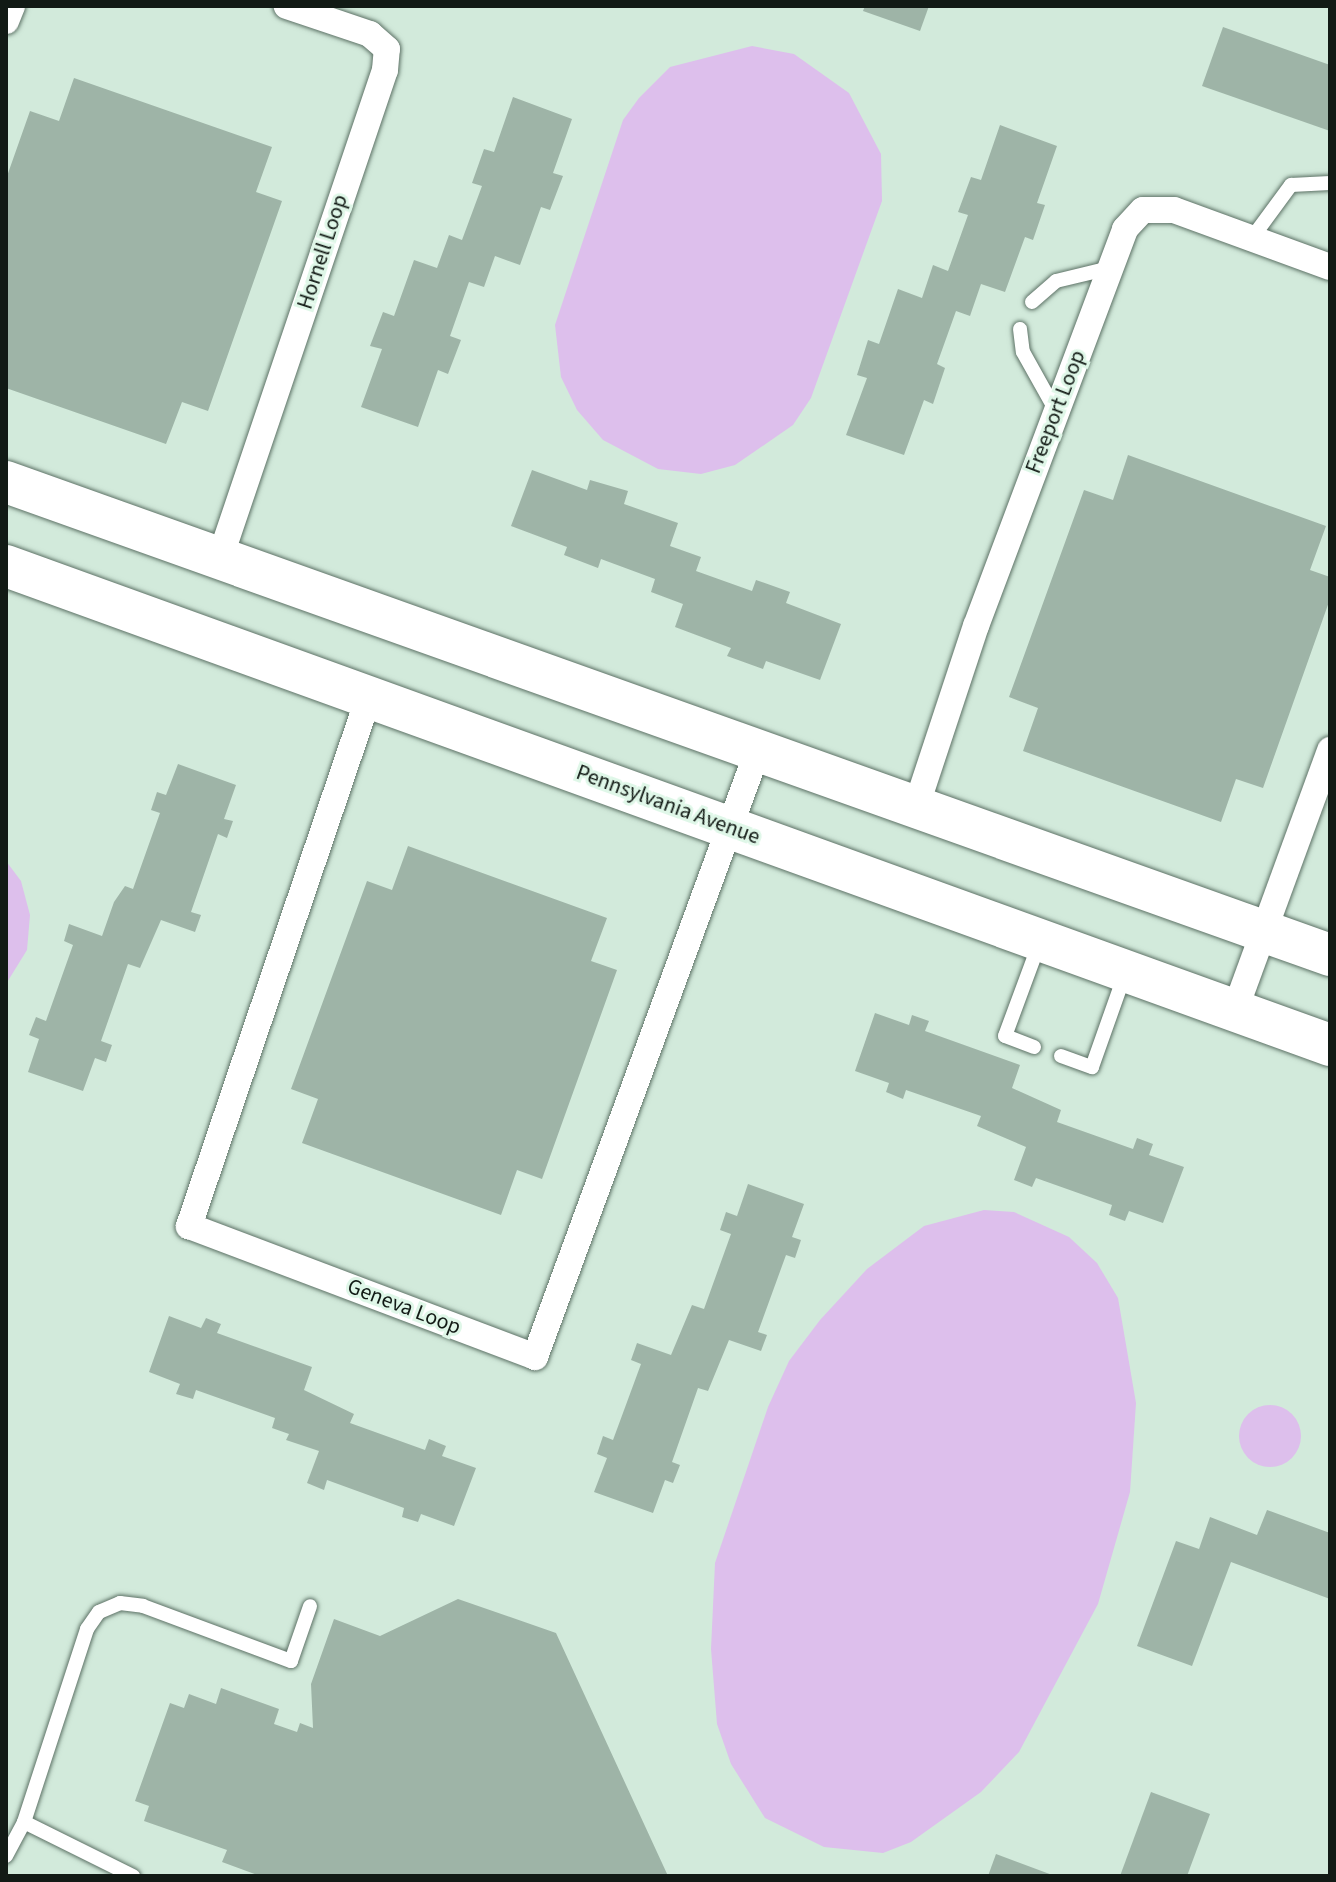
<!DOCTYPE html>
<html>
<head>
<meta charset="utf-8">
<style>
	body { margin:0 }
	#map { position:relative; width:1336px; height:1882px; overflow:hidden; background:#d2eadb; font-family:"Source Sans 3",sans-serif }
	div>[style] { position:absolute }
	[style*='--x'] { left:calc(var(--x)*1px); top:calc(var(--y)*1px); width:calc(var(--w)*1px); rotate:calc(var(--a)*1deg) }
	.green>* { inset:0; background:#ddbfec }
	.round { border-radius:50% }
	.building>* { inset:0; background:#9eb4a7 }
	.roads { filter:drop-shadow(0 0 2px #5d7266) drop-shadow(0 0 2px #5d7266) }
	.service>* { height:14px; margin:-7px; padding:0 7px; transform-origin:7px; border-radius:7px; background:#fff }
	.minor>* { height:26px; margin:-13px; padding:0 13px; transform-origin:13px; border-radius:13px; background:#fff }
	.primary>* { height:42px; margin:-21px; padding:0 21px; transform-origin:21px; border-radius:21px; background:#fff }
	span { translate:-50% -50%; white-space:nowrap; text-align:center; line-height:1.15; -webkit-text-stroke:6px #dff7e8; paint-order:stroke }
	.street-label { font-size:22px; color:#121a15 }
	.frame { position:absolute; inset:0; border:8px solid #121a15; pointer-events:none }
</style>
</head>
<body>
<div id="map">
	<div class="green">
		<div style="clip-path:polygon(752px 46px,794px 54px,849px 93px,881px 154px,882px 201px,811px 398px,793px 425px,735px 465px,701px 474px,658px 469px,603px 440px,577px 410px,561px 377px,555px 325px,623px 120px,639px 98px,670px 67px)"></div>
		<div style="clip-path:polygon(6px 861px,21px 881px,30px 915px,27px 950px,6px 984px)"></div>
		<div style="clip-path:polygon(984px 1210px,1014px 1212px,1069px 1237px,1097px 1263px,1118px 1298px,1136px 1403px,1130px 1492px,1098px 1604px,1019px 1752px,981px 1792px,911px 1842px,883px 1853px,824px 1847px,765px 1818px,731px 1764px,717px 1724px,711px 1649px,715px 1563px,768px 1407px,789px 1361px,820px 1320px,867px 1269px,924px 1226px)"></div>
		<div class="round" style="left:1239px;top:1405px;width:62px;height:62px"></div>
	</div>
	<div class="building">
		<div style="clip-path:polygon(865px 6px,929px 6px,920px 31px,863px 11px)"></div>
		<div style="clip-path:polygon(1223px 27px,1330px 65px,1330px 131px,1202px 86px)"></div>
		<div style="clip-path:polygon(74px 78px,272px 147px,256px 192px,282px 201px,208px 411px,182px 402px,166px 444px,6px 388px,6px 179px,30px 111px,59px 121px)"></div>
		<div style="clip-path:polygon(513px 97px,572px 119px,553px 173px,563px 176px,550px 210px,541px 207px,520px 265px,495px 256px,484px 287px,469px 282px,450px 336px,461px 340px,448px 374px,438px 370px,418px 427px,361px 407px,382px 349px,370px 346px,383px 312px,394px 316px,414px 260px,437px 268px,449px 235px,462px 240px,482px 186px,472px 183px,484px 149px,494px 152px)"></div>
		<div style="clip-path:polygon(1000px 125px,1057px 146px,1037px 203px,1045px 205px,1033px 240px,1025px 237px,1005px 292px,981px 284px,970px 316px,956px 311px,937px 364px,945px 368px,933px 404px,924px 400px,904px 455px,846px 435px,867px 378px,857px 375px,868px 340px,879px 344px,898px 289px,922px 298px,933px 265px,948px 271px,968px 215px,958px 212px,971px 177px,981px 180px)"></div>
		<div style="clip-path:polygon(1128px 455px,1326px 526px,1310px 570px,1330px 577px,1330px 599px,1263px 788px,1236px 779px,1221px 822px,1023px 751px,1038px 708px,1009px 697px,1084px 490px,1113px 500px)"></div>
		<div style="clip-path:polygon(532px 470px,587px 490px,590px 480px,628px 491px,624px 504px,678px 523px,670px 546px,701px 557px,696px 571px,752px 591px,756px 580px,790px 592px,786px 603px,841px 624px,820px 680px,766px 661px,763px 669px,727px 656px,731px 648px,675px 627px,683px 604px,651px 592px,655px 579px,601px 559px,598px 568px,564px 555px,567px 547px,511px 526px)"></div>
		<div style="clip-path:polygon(178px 764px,236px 785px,224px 819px,233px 821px,227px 838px,218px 834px,191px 912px,201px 915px,195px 932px,161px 920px,140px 968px,128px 964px,101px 1041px,112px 1045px,106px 1062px,95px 1058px,83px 1091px,28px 1072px,39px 1039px,29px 1035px,36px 1017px,46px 1021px,73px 945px,64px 941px,69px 924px,102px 936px,114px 902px,125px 886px,133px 889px,160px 813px,151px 810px,157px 792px,166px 795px)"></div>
		<div style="clip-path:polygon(408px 846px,607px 918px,591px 961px,617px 970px,542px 1179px,517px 1170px,501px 1215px,302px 1143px,318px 1099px,291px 1089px,367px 881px,392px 890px)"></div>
		<div style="clip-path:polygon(875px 1013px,909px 1025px,912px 1015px,929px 1021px,925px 1031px,1020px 1065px,1012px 1088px,1061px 1110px,1057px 1122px,1133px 1149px,1137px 1138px,1153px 1144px,1149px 1155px,1184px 1167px,1163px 1223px,1129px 1211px,1125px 1221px,1109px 1215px,1112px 1205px,1036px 1178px,1032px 1187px,1014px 1180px,1026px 1147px,977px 1126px,981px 1116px,906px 1090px,903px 1099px,886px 1092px,889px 1083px,855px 1071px)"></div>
		<div style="clip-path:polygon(748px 1184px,804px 1204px,792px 1237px,801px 1240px,795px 1258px,786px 1255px,758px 1332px,767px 1335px,761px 1351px,729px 1340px,708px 1391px,698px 1388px,672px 1462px,680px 1465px,673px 1483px,665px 1480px,653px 1513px,594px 1492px,607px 1458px,597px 1454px,603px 1436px,613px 1440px,641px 1364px,631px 1360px,637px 1343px,671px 1355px,692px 1305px,704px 1309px,731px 1234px,720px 1230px,726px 1212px,737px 1216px)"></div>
		<div style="clip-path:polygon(169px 1316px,201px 1328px,206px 1318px,221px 1324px,217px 1333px,312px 1367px,304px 1390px,354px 1414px,350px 1423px,425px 1450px,429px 1439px,446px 1446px,442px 1456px,476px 1468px,454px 1526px,421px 1514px,418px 1522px,402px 1517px,404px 1508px,327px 1480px,324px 1490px,307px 1483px,319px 1451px,286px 1440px,289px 1434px,272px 1428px,275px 1418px,196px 1390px,193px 1399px,176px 1394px,180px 1384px,149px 1372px)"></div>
		<div style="clip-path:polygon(1267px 1510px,1330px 1533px,1330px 1599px,1231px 1562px,1192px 1666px,1137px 1646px,1176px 1541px,1199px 1549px,1210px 1517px,1257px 1535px)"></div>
		<div style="clip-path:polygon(458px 1599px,556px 1633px,668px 1876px,260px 1876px,222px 1862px,227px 1850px,144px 1821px,149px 1806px,135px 1801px,170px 1703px,184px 1708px,189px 1694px,216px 1704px,221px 1688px,279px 1709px,274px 1724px,297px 1732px,300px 1723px,313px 1728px,311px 1684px,334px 1619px,380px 1636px)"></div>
		<div style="clip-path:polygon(1151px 1792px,1210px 1814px,1187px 1876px,1120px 1876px)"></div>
		<div style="clip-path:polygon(996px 1854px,1055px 1876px,988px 1876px)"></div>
	</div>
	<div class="roads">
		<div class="service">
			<div style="--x:1252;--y:238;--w:66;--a:-53.7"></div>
			<div style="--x:1291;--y:185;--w:39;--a:-3"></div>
			<div style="--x:1032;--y:302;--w:32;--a:-41"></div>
			<div style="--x:1056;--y:281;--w:56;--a:-13.5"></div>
			<div style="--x:1020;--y:329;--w:23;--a:83"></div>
			<div style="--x:1023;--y:352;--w:68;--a:60.8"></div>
			<div style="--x:1034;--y:1047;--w:31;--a:-159"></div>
			<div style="--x:1005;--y:1036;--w:98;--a:-69.7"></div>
			<div style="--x:1061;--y:1056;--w:33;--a:20"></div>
			<div style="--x:1092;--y:1067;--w:99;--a:-70.5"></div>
			<div style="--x:24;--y:1822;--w:122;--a:26.4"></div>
			<div style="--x:6;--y:1856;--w:38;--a:-62"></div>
			<div style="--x:24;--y:1822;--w:203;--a:-71.9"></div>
			<div style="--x:87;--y:1629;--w:21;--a:-55"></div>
			<div style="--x:99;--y:1612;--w:23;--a:-23"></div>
			<div style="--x:120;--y:1603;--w:23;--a:7"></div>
			<div style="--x:143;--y:1606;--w:158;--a:20.4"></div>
			<div style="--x:291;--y:1661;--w:58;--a:-70.9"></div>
		</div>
		<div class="minor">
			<div style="--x:6;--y:21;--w:16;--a:-68"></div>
			<div style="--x:220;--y:558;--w:515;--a:-71.32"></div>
			<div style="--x:385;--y:70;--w:21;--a:-85"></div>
			<div style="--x:387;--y:49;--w:23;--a:-139"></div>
			<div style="--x:370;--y:34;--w:88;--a:-161.4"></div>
			<div style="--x:368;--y:699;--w:557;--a:108.76"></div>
			<div style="--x:189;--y:1226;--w:370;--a:20.7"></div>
			<div style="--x:535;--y:1357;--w:647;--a:-69.83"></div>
			<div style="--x:916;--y:807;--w:191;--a:-71.7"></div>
			<div style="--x:976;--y:626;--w:424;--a:-69.4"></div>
			<div style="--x:1125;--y:229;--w:26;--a:-47"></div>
			<div style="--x:1143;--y:210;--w:31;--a:0"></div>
			<div style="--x:1174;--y:210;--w:166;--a:20.1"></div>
			<div style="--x:1235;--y:1010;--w:277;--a:-69.9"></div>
		</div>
		<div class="primary">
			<div style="--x:6;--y:482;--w:1406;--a:19.66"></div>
			<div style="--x:6;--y:566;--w:1408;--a:19.89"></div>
		</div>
	</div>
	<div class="street-label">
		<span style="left:323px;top:252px;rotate:-72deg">Hornell Loop</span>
		<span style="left:1056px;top:412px;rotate:-69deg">Freeport Loop</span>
		<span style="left:668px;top:805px;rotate:20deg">Pennsylvania Avenue</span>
		<span style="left:404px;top:1307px;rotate:21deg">Geneva Loop</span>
	</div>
	<div class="frame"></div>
</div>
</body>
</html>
